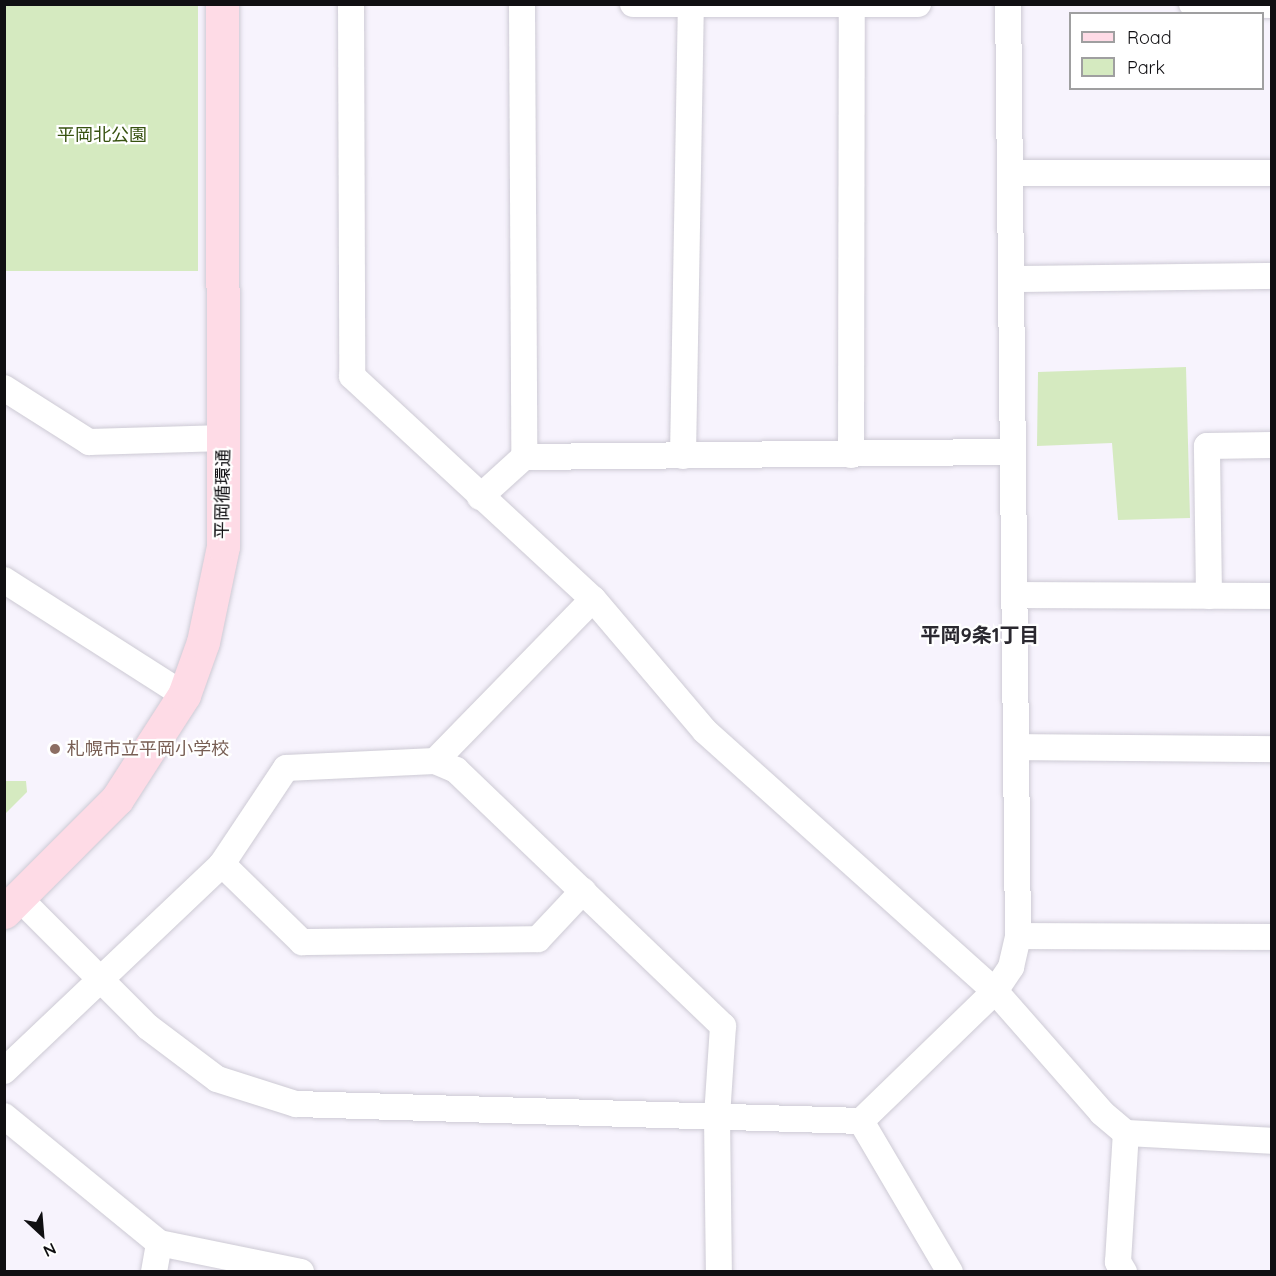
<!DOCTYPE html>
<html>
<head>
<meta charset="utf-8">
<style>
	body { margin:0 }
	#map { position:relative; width:1276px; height:1276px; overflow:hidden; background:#f7f3fd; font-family:Quicksand,"Noto Sans JP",sans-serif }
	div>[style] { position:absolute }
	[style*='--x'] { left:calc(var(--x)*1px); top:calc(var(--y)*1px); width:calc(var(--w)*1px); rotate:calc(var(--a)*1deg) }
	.green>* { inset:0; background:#d5eac0; transform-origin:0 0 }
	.roads { filter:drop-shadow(0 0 2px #cdcad4) drop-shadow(0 0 2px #cdcad4) }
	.street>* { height:26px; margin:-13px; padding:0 13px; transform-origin:13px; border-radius:13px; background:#fff }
	.secondary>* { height:33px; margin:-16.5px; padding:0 16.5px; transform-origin:16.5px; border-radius:16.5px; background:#fedbe6 }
	.dots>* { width:16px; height:16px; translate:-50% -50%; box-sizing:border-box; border:3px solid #fff; border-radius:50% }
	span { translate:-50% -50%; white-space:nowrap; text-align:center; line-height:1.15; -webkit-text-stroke:4.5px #fff; paint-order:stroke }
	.park-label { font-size:18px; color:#375210 }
	.street-label { font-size:18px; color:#100f12 }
	.education-label { font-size:18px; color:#785e54 }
	.left { translate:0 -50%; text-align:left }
	.neighbourhood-label { font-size:20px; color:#2a282f; font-weight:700 }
	.frame { position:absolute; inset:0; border:6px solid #100f12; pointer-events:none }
	.legend { position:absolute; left:1069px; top:12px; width:195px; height:78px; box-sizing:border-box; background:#fff; border:2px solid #9f9fa0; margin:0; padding:8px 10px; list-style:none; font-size:18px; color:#100f12 }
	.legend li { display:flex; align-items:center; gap:12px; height:30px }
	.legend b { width:30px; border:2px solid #9f9fa0 }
	.north { position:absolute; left:12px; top:1204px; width:60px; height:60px; -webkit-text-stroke:4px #fff; paint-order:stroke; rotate:154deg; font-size:16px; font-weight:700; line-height:24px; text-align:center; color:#100f12 }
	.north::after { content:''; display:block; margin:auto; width:21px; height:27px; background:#100f12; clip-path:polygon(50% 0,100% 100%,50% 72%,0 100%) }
</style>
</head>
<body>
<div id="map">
	<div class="green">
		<div style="left:4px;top:5px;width:194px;height:266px"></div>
		<div style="clip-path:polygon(1186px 367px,1190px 518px,1118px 520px,1112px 443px,1037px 446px,1038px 372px)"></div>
		<div style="clip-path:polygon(5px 781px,26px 781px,27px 792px,5px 814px)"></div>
	</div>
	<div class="roads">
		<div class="street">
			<div style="--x:351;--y:4;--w:372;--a:89.8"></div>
			<div style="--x:352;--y:376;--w:328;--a:42.8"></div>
			<div style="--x:593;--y:599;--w:173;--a:49.7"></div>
			<div style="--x:705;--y:731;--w:389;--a:41.9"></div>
			<div style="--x:995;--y:991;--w:162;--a:48.7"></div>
			<div style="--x:1102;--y:1113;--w:31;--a:40"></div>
			<div style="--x:1126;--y:1133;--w:146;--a:3.1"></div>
			<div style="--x:522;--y:4;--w:453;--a:89.7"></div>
			<div style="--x:633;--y:4;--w:285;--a:0"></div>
			<div style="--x:1192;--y:4;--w:80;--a:0.7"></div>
			<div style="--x:1012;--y:173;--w:260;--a:0"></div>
			<div style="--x:1013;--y:279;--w:259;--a:-0.7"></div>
			<div style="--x:4;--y:388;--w:101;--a:32.4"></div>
			<div style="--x:89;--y:442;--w:136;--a:-1.7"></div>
			<div style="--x:851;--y:455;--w:449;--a:-89.9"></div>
			<div style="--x:683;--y:456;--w:451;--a:-89"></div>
			<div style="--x:480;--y:497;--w:59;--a:-42.3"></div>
			<div style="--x:524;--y:457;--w:488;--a:-0.6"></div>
			<div style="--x:4;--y:580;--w:214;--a:32.6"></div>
			<div style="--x:1014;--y:595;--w:258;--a:0.2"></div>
			<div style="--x:1209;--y:596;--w:150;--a:-90.8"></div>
			<div style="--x:1207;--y:446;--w:65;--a:-0.9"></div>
			<div style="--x:1018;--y:747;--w:254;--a:0.5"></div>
			<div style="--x:435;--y:761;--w:226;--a:-45.7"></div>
			<div style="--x:222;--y:864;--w:112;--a:44.3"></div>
			<div style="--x:302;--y:942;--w:236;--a:-0.7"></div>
			<div style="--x:538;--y:939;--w:66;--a:-46.8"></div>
			<div style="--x:19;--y:898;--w:182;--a:45"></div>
			<div style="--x:148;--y:1027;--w:86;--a:37"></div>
			<div style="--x:217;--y:1079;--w:83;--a:17.6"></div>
			<div style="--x:296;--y:1104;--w:565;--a:1.72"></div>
			<div style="--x:861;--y:1121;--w:175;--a:59.5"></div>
			<div style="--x:1018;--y:936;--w:254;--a:0.2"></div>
			<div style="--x:4;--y:1071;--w:301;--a:-43.5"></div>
			<div style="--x:222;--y:864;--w:115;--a:-56.3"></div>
			<div style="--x:286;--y:768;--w:149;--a:-2.7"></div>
			<div style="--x:435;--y:761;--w:23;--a:23"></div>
			<div style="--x:456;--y:770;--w:370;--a:43.8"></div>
			<div style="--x:723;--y:1026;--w:91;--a:93.8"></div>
			<div style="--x:717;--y:1117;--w:155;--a:89.3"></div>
			<div style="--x:4;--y:1116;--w:200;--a:39.3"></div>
			<div style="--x:159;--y:1243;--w:145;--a:11.5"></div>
			<div style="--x:861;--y:1121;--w:187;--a:-44.1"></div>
			<div style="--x:995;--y:991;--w:29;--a:-56"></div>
			<div style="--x:1011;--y:967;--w:32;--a:-77"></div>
			<div style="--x:1018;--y:936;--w:932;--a:-90.61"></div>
			<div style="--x:154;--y:1272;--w:29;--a:-80"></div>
			<div style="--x:1124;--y:1272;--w:12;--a:-121"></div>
			<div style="--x:1118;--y:1262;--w:129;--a:-86.5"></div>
		</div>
		<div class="secondary">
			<div style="--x:4;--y:912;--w:160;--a:-45"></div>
			<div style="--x:117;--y:799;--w:124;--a:-57.2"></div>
			<div style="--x:184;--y:695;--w:56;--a:-70.3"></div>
			<div style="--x:203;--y:642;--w:98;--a:-78.2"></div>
			<div style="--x:223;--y:546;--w:542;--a:-90.11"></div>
		</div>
	</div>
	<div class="dots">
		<div style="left:55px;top:749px;background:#8d6e63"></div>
	</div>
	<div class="park-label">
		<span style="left:102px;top:135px">平岡北公園</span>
	</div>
	<div class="street-label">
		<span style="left:223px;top:494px;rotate:-89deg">平岡循環通</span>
	</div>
	<div class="education-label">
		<span class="left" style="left:67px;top:749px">札幌市立平岡小学校</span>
	</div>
	<div class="neighbourhood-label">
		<span style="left:980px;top:634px">平岡9条1丁目</span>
	</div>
	<div class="frame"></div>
	<ul class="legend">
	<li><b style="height:8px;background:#fedbe6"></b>Road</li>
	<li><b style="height:16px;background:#d5eac0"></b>Park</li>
	</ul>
	<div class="north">N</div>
</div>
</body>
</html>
